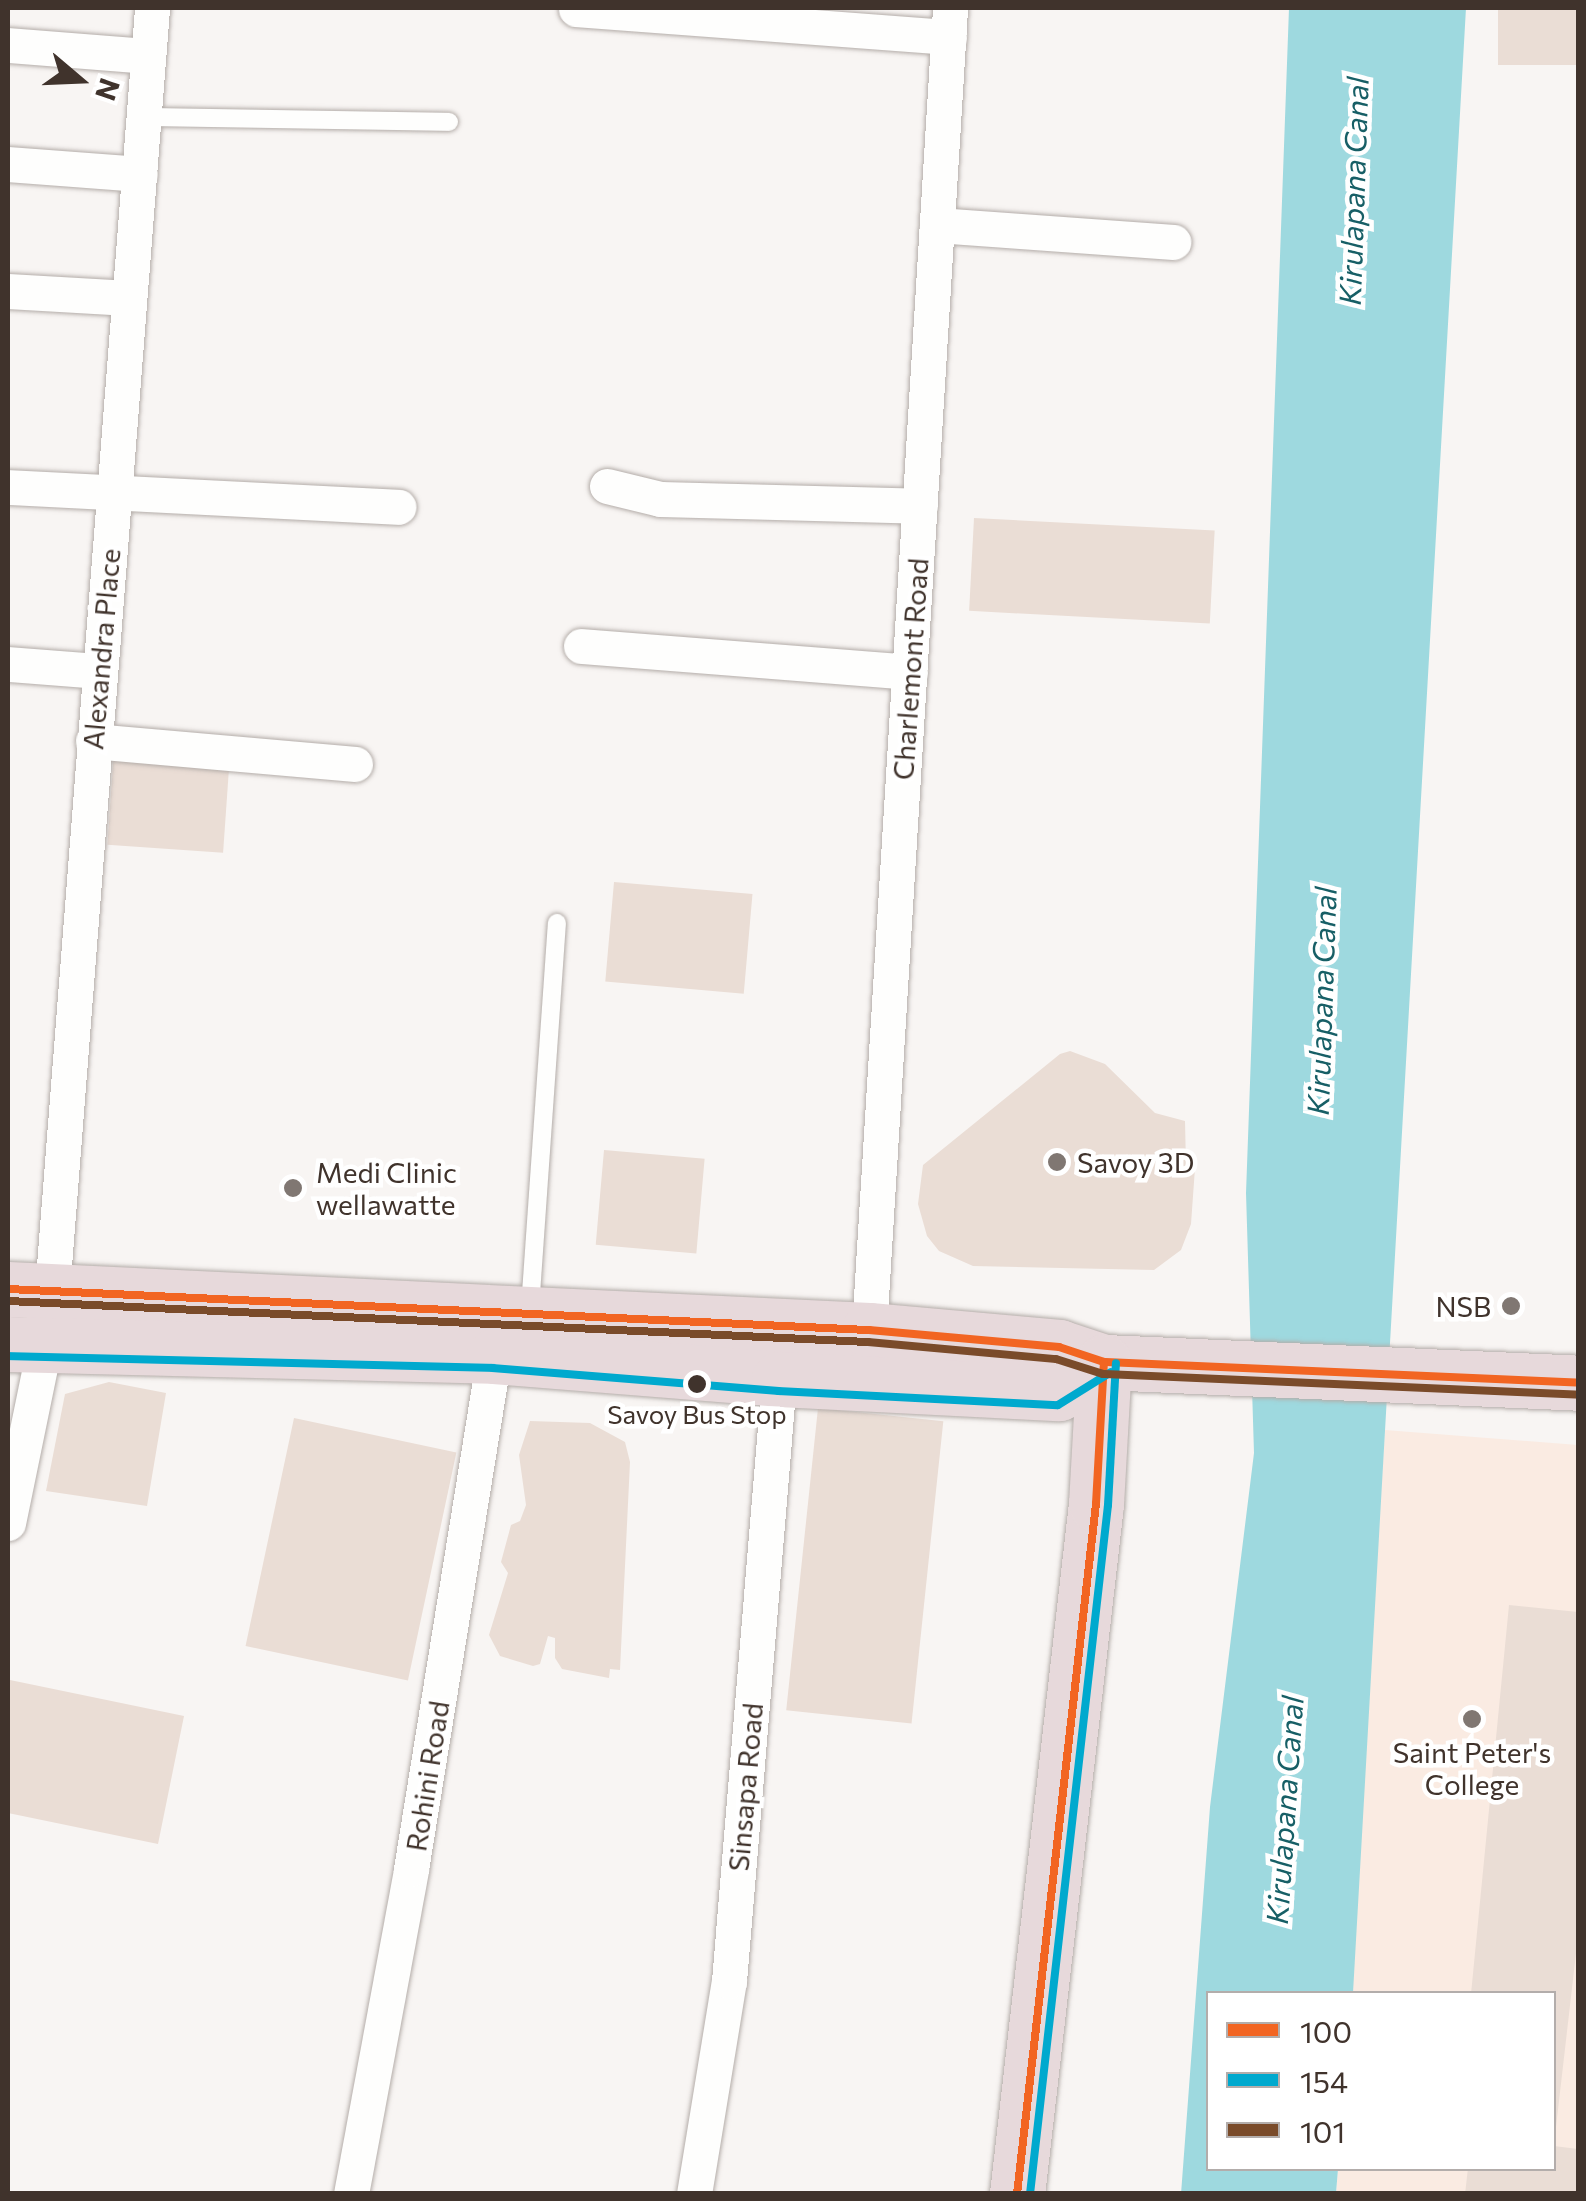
<!DOCTYPE html>
<html>
<head>
<meta charset="utf-8">
<style>
	body { margin:0 }
	#map { position:relative; width:1586px; height:2201px; overflow:hidden; background:#f8f5f3; font-family:Commissioner,sans-serif }
	div>[style] { position:absolute }
	[style*='--x'] { left:calc(var(--x)*1px); top:calc(var(--y)*1px); width:calc(var(--w)*1px); rotate:calc(var(--a)*1deg) }
	.built>* { inset:0; background:#faebe2 }
	.water>* { inset:0; background:#9ed9df }
	.building>* { inset:0; background:#eaddd5; transform-origin:0 0 }
	.roads { filter:drop-shadow(0 0 2px #b4ada9) drop-shadow(0 0 2px #b4ada9) }
	.lane>* { height:18px; margin:-9px; padding:0 9px; transform-origin:9px; border-radius:9px; background:#fefefd }
	.street>* { height:35px; margin:-17.5px; padding:0 17.5px; transform-origin:17.5px; border-radius:17.5px; background:#fefefd }
	.highway>* { height:55px; margin:-27.5px; padding:0 27.5px; transform-origin:27.5px; border-radius:27.5px; background:#e7d9db }
	.bus-1>* { height:8px; margin:-4px; padding:0 4px; transform-origin:4px; border-radius:4px; background:#f26522 }
	.bus-2>* { height:8px; margin:-4px; padding:0 4px; transform-origin:4px; border-radius:4px; background:#00a9ce }
	.bus-3>* { height:8px; margin:-4px; padding:0 4px; transform-origin:4px; border-radius:4px; background:#7a4b2a }
	.dots>* { width:28px; height:28px; translate:-50% -50%; box-sizing:border-box; border:5px solid #fff; border-radius:50% }
	span { translate:-50% -50%; white-space:nowrap; text-align:center; line-height:1.15; -webkit-text-stroke:9px #fff; paint-order:stroke }
	.bus-label { font-size:26px; color:#40332c }
	.street-label { font-size:28px; color:#40332c }
	.poi-label { font-size:28px; color:#40332c }
	.left { translate:0 -50%; text-align:left }
	.right { translate:-100% -50%; text-align:right }
	.water-label { font-size:30px; color:#175f66; font-style:italic }
	.frame { position:absolute; inset:0; border:10px solid #40332c; pointer-events:none }
	.legend { position:absolute; left:1206px; top:1991px; width:350px; height:180px; box-sizing:border-box; background:#fff; border:2px solid #b3adab; margin:0; padding:12px 18px; list-style:none; font-size:30px; color:#40332c }
	.legend li { display:flex; align-items:center; gap:20px; height:50px }
	.legend b { width:50px; border:2px solid #b3adab }
	.north { position:absolute; left:30px; top:30px; width:100px; height:100px; -webkit-text-stroke:8px #fff; paint-order:stroke; rotate:109deg; font-size:28px; font-weight:700; line-height:40px; text-align:center; color:#40332c }
	.north::after { content:''; display:block; margin:auto; width:35px; height:45px; background:#40332c; clip-path:polygon(50% 0,100% 100%,50% 72%,0 100%) }
</style>
</head>
<body>
<div id="map">
	<div class="built">
		<div style="clip-path:polygon(1385px 1430px,1578px 1445px,1578px 2193px,1336px 2194px,1338px 2169px,1554px 2168px,1554px 1994px,1349px 1993px)"></div>
	</div>
	<div class="water">
		<div style="clip-path:polygon(1289px 8px,1466px 8px,1353px 1993px,1208px 1994px,1208px 2168px,1338px 2169px,1336px 2193px,1181px 2194px,1210px 1807px,1254px 1453px,1246px 1193px)"></div>
	</div>
	<div class="building">
		<div style="left:1498px;top:8px;width:80px;height:57px"></div>
		<div style="left:974px;top:518px;width:241px;height:93px;rotate:3deg"></div>
		<div style="left:114px;top:750px;width:116px;height:95px;rotate:4deg"></div>
		<div style="left:614px;top:882px;width:139px;height:100px;rotate:5deg"></div>
		<div style="clip-path:polygon(1070px 1051px,1105px 1064px,1155px 1113px,1185px 1121px,1186px 1165px,1195px 1168px,1191px 1224px,1181px 1250px,1154px 1270px,973px 1266px,939px 1251px,927px 1236px,918px 1204px,923px 1165px,1060px 1054px)"></div>
		<div style="left:604px;top:1150px;width:101px;height:95px;rotate:5deg"></div>
		<div style="clip-path:polygon(109px 1382px,166px 1393px,147px 1506px,46px 1491px,65px 1394px)"></div>
		<div style="left:818px;top:1408px;width:126px;height:304px;rotate:6deg"></div>
		<div style="left:294px;top:1418px;width:166px;height:233px;rotate:12deg"></div>
		<div style="clip-path:polygon(530px 1421px,590px 1423px,625px 1442px,630px 1462px,620px 1670px,610px 1669px,609px 1678px,562px 1669px,555px 1658px,555px 1638px,548px 1636px,540px 1664px,533px 1666px,500px 1656px,489px 1635px,508px 1573px,501px 1562px,511px 1525px,520px 1521px,526px 1505px,519px 1455px)"></div>
		<div style="clip-path:polygon(1509px 1605px,1578px 1612px,1578px 1936px,1556px 2127px,1554px 1994px,1471px 1994px)"></div>
		<div style="clip-path:polygon(10px 1680px,184px 1716px,158px 1844px,8px 1813px)"></div>
		<div style="clip-path:polygon(1554px 2146px,1578px 2149px,1578px 2194px,1465px 2194px,1468px 2168px,1554px 2168px)"></div>
	</div>
	<div class="roads">
		<div class="lane">
			<div style="--x:143;--y:117;--w:306;--a:0.9"></div>
			<div style="--x:530;--y:1308;--w:386;--a:-86"></div>
		</div>
		<div class="street">
			<div style="--x:576;--y:9;--w:374;--a:4.3"></div>
			<div style="--x:8;--y:45;--w:140;--a:4.5"></div>
			<div style="--x:8;--y:164;--w:132;--a:4.3"></div>
			<div style="--x:937;--y:225;--w:237;--a:4.1"></div>
			<div style="--x:8;--y:291;--w:121;--a:3.3"></div>
			<div style="--x:607;--y:486;--w:55;--a:13.8"></div>
			<div style="--x:660;--y:499;--w:260;--a:1.5"></div>
			<div style="--x:8;--y:487;--w:391;--a:2.9"></div>
			<div style="--x:581;--y:646;--w:330;--a:4.5"></div>
			<div style="--x:8;--y:664;--w:91;--a:4.4"></div>
			<div style="--x:93;--y:741;--w:263;--a:5"></div>
			<div style="--x:52;--y:1291;--w:1287;--a:-85.54"></div>
			<div style="--x:869;--y:1330;--w:1324;--a:-86.49"></div>
			<div style="--x:8;--y:1523;--w:184;--a:-78.4"></div>
			<div style="--x:351;--y:2194;--w:330;--a:-79.5"></div>
			<div style="--x:411;--y:1869;--w:520;--a:-80.81"></div>
			<div style="--x:694;--y:2194;--w:216;--a:-80.7"></div>
			<div style="--x:729;--y:1981;--w:604;--a:-85.25"></div>
		</div>
		<div class="highway">
			<div style="--x:8;--y:1289;--w:862;--a:2.73"></div>
			<div style="--x:869;--y:1330;--w:191;--a:5.1"></div>
			<div style="--x:1059;--y:1347;--w:47;--a:18.4"></div>
			<div style="--x:1104;--y:1362;--w:474;--a:2.5"></div>
			<div style="--x:8;--y:1344;--w:486;--a:1.4"></div>
			<div style="--x:494;--y:1356;--w:286;--a:4.6"></div>
			<div style="--x:779;--y:1379;--w:280;--a:2.9"></div>
			<div style="--x:1059;--y:1393;--w:55;--a:-34.6"></div>
			<div style="--x:1017;--y:2194;--w:695;--a:-83.47"></div>
			<div style="--x:1096;--y:1504;--w:142;--a:-86.8"></div>
		</div>
	</div>
	<div class="bus-1">
		<div style="--x:8;--y:1289;--w:862;--a:2.73"></div>
		<div style="--x:869;--y:1330;--w:191;--a:5.1"></div>
		<div style="--x:1059;--y:1347;--w:47;--a:18.4"></div>
		<div style="--x:1104;--y:1362;--w:474;--a:2.5"></div>
		<div style="--x:1017;--y:2194;--w:695;--a:-83.47"></div>
		<div style="--x:1096;--y:1504;--w:142;--a:-86.8"></div>
	</div>
	<div class="bus-2">
		<div style="--x:8;--y:1356;--w:485;--a:1.4"></div>
		<div style="--x:493;--y:1368;--w:286;--a:4.6"></div>
		<div style="--x:778;--y:1391;--w:280;--a:2.9"></div>
		<div style="--x:1058;--y:1405;--w:62;--a:-31.9"></div>
		<div style="--x:1030;--y:2194;--w:693;--a:-83.54"></div>
		<div style="--x:1108;--y:1505;--w:142;--a:-86.8"></div>
	</div>
	<div class="bus-3">
		<div style="--x:8;--y:1301;--w:861;--a:2.73"></div>
		<div style="--x:868;--y:1342;--w:189;--a:5.2"></div>
		<div style="--x:1056;--y:1359;--w:49;--a:17.7"></div>
		<div style="--x:1103;--y:1374;--w:474;--a:2.5"></div>
	</div>
	<div class="dots">
		<div style="left:1057px;top:1162px;background:#807772"></div>
		<div style="left:293px;top:1188px;background:#807772"></div>
		<div style="left:1511px;top:1306px;background:#807772"></div>
		<div style="left:697px;top:1384px;background:#40332c"></div>
		<div style="left:1472px;top:1719px;background:#807772"></div>
	</div>
	<div class="bus-label">
		<span style="left:697px;top:1414px">Savoy Bus Stop</span>
	</div>
	<div class="street-label">
		<span style="left:101px;top:649px;rotate:-85deg">Alexandra Place</span>
		<span style="left:910px;top:669px;rotate:-86deg">Charlemont Road</span>
		<span style="left:427px;top:1776px;rotate:-81deg">Rohini Road</span>
		<span style="left:745px;top:1787px;rotate:-85deg">Sinsapa Road</span>
	</div>
	<div class="poi-label">
		<span class="left" style="left:1077px;top:1162px">Savoy 3D</span>
		<span class="left" style="left:316px;top:1188px">Medi Clinic<br>wellawatte</span>
		<span class="right" style="left:1491px;top:1306px">NSB</span>
		<span style="left:1472px;top:1768px">Saint Peter's<br>College</span>
	</div>
	<div class="water-label">
		<span style="left:1353px;top:191px;rotate:-88deg">Kirulapana Canal</span>
		<span style="left:1321px;top:1001px;rotate:-88deg">Kirulapana Canal</span>
		<span style="left:1284px;top:1810px;rotate:-86deg">Kirulapana Canal</span>
	</div>
	<div class="frame"></div>
	<ul class="legend">
	<li><b style="height:12px;background:#f26522"></b>100</li>
	<li><b style="height:12px;background:#00a9ce"></b>154</li>
	<li><b style="height:12px;background:#7a4b2a"></b>101</li>
	</ul>
	<div class="north">N</div>
</div>
</body>
</html>
